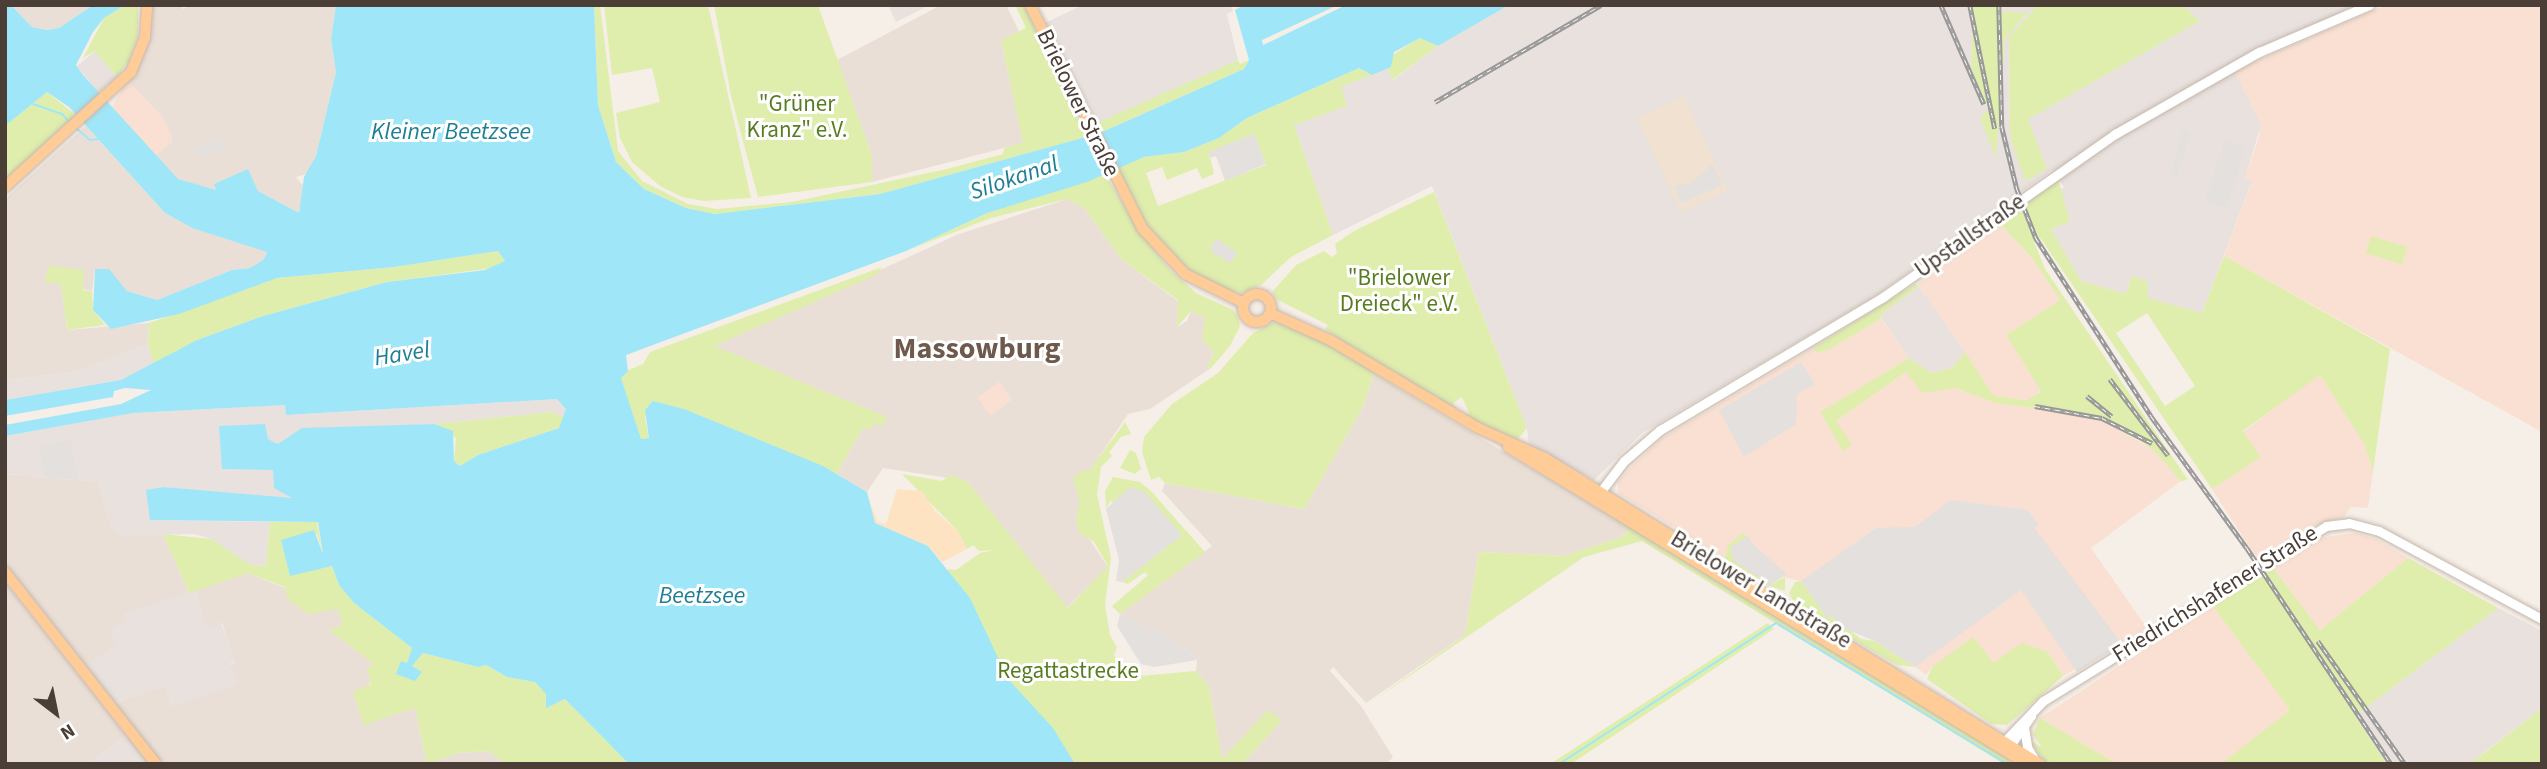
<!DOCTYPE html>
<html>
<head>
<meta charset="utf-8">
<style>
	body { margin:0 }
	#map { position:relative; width:2547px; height:769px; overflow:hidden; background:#f6efe8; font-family:"Source Sans 3",sans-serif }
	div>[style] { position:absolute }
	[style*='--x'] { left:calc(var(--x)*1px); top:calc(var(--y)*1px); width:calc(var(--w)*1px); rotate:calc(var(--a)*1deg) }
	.residential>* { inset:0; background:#eadfd6 }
	.commercial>* { inset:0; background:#f9e0d2; transform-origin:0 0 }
	.industrial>* { inset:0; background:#e8e1dd; transform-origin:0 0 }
	.education>* { inset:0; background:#f0e1d1; transform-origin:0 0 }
	.green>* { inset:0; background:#dfeead; transform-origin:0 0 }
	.sand>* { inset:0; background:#fde3c1 }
	.parking>* { inset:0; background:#e4e0dd; transform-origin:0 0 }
	.water>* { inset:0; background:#9fe7f8 }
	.stream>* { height:2px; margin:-1px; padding:0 1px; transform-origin:1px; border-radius:1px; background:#9fe7f8 }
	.roads { filter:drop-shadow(0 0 2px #c5b7ac) drop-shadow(0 0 2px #c5b7ac) }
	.minor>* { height:9px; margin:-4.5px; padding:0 4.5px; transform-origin:4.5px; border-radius:4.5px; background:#fff }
	.major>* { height:10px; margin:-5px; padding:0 5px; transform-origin:5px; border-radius:5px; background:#ffcc98 }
	.major>.ring { margin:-5px; padding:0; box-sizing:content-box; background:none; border:10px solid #ffcc98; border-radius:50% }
	.rail>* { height:4.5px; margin-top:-2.25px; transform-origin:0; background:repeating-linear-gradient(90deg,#fff 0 5px,#989898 0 10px); box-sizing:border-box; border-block:2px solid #989898 }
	span { translate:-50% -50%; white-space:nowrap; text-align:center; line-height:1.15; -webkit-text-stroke:6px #fff; paint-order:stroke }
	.street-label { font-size:23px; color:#4a3e36 }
	.park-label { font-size:23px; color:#587d21 }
	.water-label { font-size:24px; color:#1e7e96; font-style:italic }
	.district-label { font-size:30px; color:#6e594c; font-weight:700 }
	.frame { position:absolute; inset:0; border:7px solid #4a3e36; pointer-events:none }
	.north { position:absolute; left:21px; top:678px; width:70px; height:70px; -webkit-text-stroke:5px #fff; paint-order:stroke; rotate:148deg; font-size:19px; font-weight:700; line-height:28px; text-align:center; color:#4a3e36 }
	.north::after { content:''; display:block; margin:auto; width:24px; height:32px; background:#4a3e36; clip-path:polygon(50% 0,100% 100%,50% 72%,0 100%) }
</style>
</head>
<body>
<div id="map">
	<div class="residential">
		<div style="clip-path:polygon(11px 5px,93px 5px,59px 28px,47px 30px,32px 27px)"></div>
		<div style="clip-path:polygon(145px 5px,181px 5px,183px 9px,191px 5px,336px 5px,331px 39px,336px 72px,316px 156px,307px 174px,296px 177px,303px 186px,299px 213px,258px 191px,215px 185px,217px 190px,209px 189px,178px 179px,155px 156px,172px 141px,172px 136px,127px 80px,138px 64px)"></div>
		<div style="clip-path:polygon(941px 5px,1006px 5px,1019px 31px,1001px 41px,1024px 143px,872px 182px,872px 156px,837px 60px)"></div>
		<div style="clip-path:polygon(86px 126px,165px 213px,192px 228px,267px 251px,263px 260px,250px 268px,232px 270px,157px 300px,127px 291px,95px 269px,92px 291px,61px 284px,67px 330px,149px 323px,148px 344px,79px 371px,5px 381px,5px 199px)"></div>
		<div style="clip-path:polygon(1067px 199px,1084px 208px,1122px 260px,1178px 301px,1177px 327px,1187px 321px,1191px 311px,1205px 317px,1207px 343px,1214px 352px,1207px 367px,1211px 368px,1150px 409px,1128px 414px,1089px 472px,1076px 519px,1108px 567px,1067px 608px,967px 481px,883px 468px,867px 492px,837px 474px,863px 427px,862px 407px,713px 346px,959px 234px)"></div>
		<div style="clip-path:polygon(1374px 374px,1630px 528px,1622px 537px,1564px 556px,1479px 552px,1465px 635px,1366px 703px,1333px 667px,1330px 671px,1361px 706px,1393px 757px,1386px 764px,1242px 764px,1281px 721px,1222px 760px,1209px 687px,1196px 671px,1197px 660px,1179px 643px,1120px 614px,1212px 546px,1162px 491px,1165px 483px,1304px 509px,1363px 407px)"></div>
		<div style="clip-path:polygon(5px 474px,98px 482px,111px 526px,122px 536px,163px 534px,189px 593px,126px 614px,117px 645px,86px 666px,5px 564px)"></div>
		<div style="clip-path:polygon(248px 573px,338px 609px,344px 625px,330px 630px,373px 663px,363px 724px,415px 708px,427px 764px,160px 764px,114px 703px,165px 686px,172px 706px,235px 662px,222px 623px,207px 629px,195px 590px)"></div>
		<div style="clip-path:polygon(5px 582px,126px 735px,89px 764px,5px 764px)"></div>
		<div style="clip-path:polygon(489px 751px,506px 764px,432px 764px,436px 758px,457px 753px)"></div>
	</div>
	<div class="commercial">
		<div style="clip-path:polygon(2386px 5px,2542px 5px,2542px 432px,2224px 256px,2252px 182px,2245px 179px,2260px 134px,2234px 71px)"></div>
		<div style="clip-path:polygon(127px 80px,163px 117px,172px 136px,172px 142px,155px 156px,112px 107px)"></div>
		<div style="clip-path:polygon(2001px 225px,2032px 258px,2060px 300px,2041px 390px,2028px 400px,1994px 396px,1918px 284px)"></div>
		<div style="clip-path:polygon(1881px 319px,1909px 358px,1820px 412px,1843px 450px,1852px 444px,1835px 422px,1906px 372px,1932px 388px,1955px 388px,1995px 403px,2094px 416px,2153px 449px,2181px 481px,2091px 548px,2147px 628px,2063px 676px,2048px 652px,1994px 663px,1979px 649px,1932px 667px,1926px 675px,1801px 581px,1783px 577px,1770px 585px,1618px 493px,1618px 482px,1629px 469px,1661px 439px,1813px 348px,1817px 353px,1830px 349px)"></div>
		<div style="clip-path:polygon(2320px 374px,2365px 445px,2373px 472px,2368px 508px,2351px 507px,2344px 517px,2308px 527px,2257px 559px,2212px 489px,2261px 457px,2243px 432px)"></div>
		<div style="left:999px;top:382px;width:22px;height:27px;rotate:54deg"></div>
		<div style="clip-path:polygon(2355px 533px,2376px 539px,2408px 558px,2320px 630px,2271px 565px,2321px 538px)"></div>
		<div style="clip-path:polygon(2212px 605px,2291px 710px,2221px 764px,2117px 764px,2040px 718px)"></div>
	</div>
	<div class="industrial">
		<div style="clip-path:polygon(888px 5px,930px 5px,896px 22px)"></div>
		<div style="clip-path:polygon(1083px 5px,1231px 5px,1233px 11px,1227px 14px,1238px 60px,1098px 123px,1045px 23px)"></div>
		<div style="clip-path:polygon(1509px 5px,1973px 5px,1971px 70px,1989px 111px,1996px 156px,2005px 38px,2027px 14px,2001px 11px,2001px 5px,2038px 5px,2009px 37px,2010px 136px,2047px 169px,2027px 119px,2200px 21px,2182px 5px,2356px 5px,2232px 66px,2261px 125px,2245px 179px,2252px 181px,2202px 313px,2147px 298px,2147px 281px,2132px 276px,2126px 294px,2081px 281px,2051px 229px,2070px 222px,2058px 191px,2064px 187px,2052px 170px,1877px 295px,1642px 433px,1594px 480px,1529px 445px,1527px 428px,1432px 186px,1333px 235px,1294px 125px,1347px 106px,1340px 86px,1388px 68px,1393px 80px,1438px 46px)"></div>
		<div style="left:95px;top:51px;width:34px;height:24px;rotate:50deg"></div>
		<div style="clip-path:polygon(1919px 286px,1965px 352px,1952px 368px,1931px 373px,1909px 358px,1879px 315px)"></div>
		<div style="clip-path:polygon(148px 344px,154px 364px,121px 380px,5px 400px,5px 381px,79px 371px)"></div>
		<div style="clip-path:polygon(557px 399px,565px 405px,567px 418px,551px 412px,434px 424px,299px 430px,287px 442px,278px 444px,267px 439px,267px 433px,222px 469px,273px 470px,274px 488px,293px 496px,285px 500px,164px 487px,151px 520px,270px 522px,266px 566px,251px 565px,211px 539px,194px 534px,121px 536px,111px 526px,98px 482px,5px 474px,5px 436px,132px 413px,285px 405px,287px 415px)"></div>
		<div style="clip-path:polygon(195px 590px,207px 628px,221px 623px,236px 661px,230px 664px,238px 684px,172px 706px,165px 686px,114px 703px,86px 666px,117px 645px,109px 630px,124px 621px,126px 614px)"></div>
		<div style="clip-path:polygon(2498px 608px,2542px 631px,2542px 708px,2469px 764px,2387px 764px,2355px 716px)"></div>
		<div style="clip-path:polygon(126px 735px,149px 764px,89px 764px)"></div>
	</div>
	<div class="education">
		<div style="left:1684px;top:96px;width:104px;height:52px;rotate:65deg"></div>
	</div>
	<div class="green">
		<div style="clip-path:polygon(125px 5px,138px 5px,138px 36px,129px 61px,117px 77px,95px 51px,83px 58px,104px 18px)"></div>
		<div style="clip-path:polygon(594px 5px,600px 5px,618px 151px,642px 181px,688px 204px,717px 209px,792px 202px,947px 169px,1003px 154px,1004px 148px,1023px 143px,1001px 40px,1026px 28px,1015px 5px,1024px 5px,1086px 137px,880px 194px,715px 214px,686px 208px,644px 189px,616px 162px,598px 105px)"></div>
		<div style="clip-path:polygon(604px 5px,708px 5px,751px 198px,704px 201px,682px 197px,660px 186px,632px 162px,620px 138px,616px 113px,660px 102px,652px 68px,612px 75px)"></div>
		<div style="clip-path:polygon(714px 5px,818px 5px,872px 156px,872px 182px,758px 197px,731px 96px)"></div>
		<div style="clip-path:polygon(1973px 5px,2001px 5px,2001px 11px,2027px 13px,2005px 39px,1996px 158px,1980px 117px,1989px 110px,1971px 70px)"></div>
		<div style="clip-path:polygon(2038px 5px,2182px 5px,2200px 21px,2028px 119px,2047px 169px,2025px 181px,2010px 136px,2009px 37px)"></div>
		<div style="clip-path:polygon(1421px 37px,1438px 46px,1392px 80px,1388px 68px,1391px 56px)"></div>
		<div style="clip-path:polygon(1238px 60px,1240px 64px,1249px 60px,1244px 69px,1100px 133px,1093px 118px,1099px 122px)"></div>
		<div style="clip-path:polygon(evenodd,1359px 68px,1372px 75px,1341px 86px,1347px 106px,1294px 125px,1333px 235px,1291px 257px,1261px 285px,1242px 293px,1220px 289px,1194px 274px,1166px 249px,1144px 220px,1117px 167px,1144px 157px,1184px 152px,1219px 138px,1247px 118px,1359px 68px,1254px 134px,1266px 165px,1158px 206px,1146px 173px,1162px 167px,1167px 180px,1197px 168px,1202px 179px,1214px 174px,1209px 152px,1254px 134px)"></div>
		<div style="clip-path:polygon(47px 92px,76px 115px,5px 180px,5px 126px)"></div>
		<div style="clip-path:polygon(1104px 172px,1139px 231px,1171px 271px,1196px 293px,1233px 310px,1238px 317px,1240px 326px,1230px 346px,1211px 368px,1207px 367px,1214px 352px,1202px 340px,1205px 317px,1191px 311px,1177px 327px,1178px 300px,1122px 260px,1084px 208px,1067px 199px,991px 218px,908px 250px,987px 213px)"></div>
		<div style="clip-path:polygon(evenodd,2058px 179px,2070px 222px,2051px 229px,2081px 281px,2126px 294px,2132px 276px,2147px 281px,2148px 298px,2202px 313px,2224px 256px,2390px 349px,2373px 472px,2365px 445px,2320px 375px,2243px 431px,2261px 457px,2212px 489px,2041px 239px,2034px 242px,2045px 269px,2188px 480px,2181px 481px,2153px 450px,2131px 434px,2094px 416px,1995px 403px,1955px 388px,1922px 393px,1906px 372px,1836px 421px,1852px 444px,1843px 451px,1820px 412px,1909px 358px,1931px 373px,1952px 368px,1965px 352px,1994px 396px,2027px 400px,2041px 391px,2006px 335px,2060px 300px,2032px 258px,2001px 225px,1954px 256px,2058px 179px,2147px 313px,2195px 386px,2165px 406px,2116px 333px,2147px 313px)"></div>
		<div style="clip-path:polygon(1434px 192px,1527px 428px,1518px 439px,1495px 434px,1464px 416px,1469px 413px,1462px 397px,1453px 403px,1457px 410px,1344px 343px,1325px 329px,1328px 325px,1278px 300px,1272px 292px,1296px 265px,1324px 251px,1332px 257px,1337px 253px,1335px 244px,1354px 231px)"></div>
		<div style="left:2371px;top:236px;width:38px;height:18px;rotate:17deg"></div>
		<div style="clip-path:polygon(498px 251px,505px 261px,500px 267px,387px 282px,263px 316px,197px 340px,154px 364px,148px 344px,149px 323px,277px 278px,394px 267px)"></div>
		<div style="clip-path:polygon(48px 266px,84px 270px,83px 290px,92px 291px,93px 310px,105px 325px,67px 330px,61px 284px,45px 282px)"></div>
		<div style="clip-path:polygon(882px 267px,876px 275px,714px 346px,887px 417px,883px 426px,874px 423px,871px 430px,863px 427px,837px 474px,654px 401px,645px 418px,649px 438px,641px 439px,636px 433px,621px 378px,624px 372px,643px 364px,650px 352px)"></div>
		<div style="clip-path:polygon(1915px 284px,1919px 286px,1880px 315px,1881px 319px,1830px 349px,1817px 353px,1813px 348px)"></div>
		<div style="clip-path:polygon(1275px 322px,1323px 340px,1410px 396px,1374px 374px,1363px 407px,1304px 509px,1165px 483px,1159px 477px,1151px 480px,1142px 452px,1144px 437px,1172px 404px,1218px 373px,1253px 333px)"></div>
		<div style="clip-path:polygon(551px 412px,567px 418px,559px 428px,478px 455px,460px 466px,454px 461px,456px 438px,434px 424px)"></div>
		<div style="clip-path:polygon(1125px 422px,1131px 434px,1121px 437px,1109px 452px,1112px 456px,1101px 467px,1097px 494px,1111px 558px,1105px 605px,1110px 635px,1117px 647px,1114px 655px,1128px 677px,1196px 671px,1209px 687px,1222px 759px,1268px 710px,1282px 720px,1242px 764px,873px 764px,923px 599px,949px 569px,956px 570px,980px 553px,994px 550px,979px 551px,973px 545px,967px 549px,957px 530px,902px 474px,942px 481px,951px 475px,967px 481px,1068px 608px,1108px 566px,1094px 542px,1079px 533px,1076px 519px,1080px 502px,1073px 478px,1083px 470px,1089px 471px)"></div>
		<div style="clip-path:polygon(1130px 450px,1136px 453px,1141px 469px,1135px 474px,1120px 468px)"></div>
		<div style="clip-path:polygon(1113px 477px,1140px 482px,1150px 490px,1205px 552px,1120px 614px,1112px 606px,1148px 575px,1145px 572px,1128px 584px,1122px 582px,1182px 535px,1110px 501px,1106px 509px,1105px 491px)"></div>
		<div style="clip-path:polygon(1581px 496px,2022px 764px,2004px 764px,1642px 541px,1584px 557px,1367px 705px,1465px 635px,1479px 552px,1564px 556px,1622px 537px,1629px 529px)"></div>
		<div style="clip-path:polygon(270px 522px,317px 522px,323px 554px,317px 534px,282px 540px,290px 575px,332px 566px,339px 585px,354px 603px,412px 648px,407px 664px,411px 667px,423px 653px,478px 667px,486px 665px,507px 677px,535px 682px,546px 693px,547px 707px,565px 699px,629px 764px,506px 764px,489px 751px,457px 753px,427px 764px,415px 708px,363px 725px,353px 692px,371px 684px,367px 669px,373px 663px,329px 630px,343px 625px,338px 609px,308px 614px,288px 599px,285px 587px,248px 573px,189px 593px,163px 534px,211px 539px,251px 565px,266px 566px)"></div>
		<div style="clip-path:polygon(1743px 533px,1747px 536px,1730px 548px,1770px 585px,1785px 577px,1785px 591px,1767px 585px,1725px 558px,1728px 545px)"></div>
		<div style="clip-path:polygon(2408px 558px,2498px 608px,2355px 716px,2387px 764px,2221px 764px,2290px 710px,2212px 605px,2271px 565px,2320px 630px)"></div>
		<div style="clip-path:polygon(1801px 581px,1828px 618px,1832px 616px,1861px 639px,1875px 641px,1915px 667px,1897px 665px,1797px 607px,1789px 593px,1795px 582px)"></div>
		<div style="clip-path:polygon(1768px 623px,1774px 629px,1571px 764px,1550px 764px)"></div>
		<div style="clip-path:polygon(1973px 637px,1994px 663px,2021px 643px,2048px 652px,2063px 676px,2007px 725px,1991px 724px,1927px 679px,1932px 667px)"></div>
		<div style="clip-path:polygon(2542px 708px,2542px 764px,2469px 764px,2488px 750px)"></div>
		<div style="clip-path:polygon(2040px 718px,2117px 764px,2047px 764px,2028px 739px,2042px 748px,2033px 734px)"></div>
	</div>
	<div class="sand">
		<div style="clip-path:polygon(897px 489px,922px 491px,936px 512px,957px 530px,967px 549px,942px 562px,928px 546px,875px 523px,868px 498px,878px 522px,886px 524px)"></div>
	</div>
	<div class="parking">
		<div style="left:2183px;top:131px;width:7px;height:47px;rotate:16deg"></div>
		<div style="clip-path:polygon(1254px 134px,1266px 164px,1225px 181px,1216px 156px,1211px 158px,1208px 152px)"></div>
		<div style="clip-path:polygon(222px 139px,223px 153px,195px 156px,194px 148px)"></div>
		<div style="left:2225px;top:140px;width:22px;height:64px;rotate:18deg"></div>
		<div style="clip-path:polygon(1713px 164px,1722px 185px,1681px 203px,1674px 186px,1690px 184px)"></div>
		<div style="left:1216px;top:239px;width:25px;height:13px;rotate:32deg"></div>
		<div style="clip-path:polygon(1801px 362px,1815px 384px,1797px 394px,1796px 424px,1744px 457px,1719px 410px)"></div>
		<div style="clip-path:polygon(70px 440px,78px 479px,45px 477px,40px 445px)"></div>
		<div style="clip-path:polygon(1130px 487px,1145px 492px,1182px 535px,1122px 582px,1116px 581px,1119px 560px,1106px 509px)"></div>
		<div style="clip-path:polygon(1951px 500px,2028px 510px,2038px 524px,2035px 529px,2122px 644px,2077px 672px,2021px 590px,1915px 667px,1875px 641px,1840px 627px,1832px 616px,1828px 619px,1801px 581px,1876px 528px,1915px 527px)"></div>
		<div style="clip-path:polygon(1747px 536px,1755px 546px,1787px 574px,1770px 585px,1734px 561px,1730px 548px)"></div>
		<div style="clip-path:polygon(1120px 614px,1179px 643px,1197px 660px,1154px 667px,1141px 664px,1117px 626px)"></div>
	</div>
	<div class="water">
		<div style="clip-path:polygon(5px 5px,11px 5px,32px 27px,47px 30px,59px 28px,93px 5px,125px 5px,104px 18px,93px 32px,76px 65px,83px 75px,178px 179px,216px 190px,214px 184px,248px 169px,258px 191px,299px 213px,304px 177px,316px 156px,336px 72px,331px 39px,336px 5px,594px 5px,598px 105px,616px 162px,644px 189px,686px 208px,715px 214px,880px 194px,1100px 133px,1244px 69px,1249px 60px,1235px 10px,1244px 5px,1338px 5px,1262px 40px,1263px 45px,1346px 5px,1509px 5px,1438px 46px,1420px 38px,1394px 52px,1391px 67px,1372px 75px,1359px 68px,1247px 118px,1219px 138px,1184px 152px,1144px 157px,1087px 182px,987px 213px,906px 251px,626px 355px,628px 371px,621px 378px,641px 439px,649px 438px,645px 410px,653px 401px,684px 409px,823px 466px,867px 492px,875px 523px,928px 546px,970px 598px,1008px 679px,1053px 728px,1075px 764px,629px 764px,565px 699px,546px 708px,546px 694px,535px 682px,507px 677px,486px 665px,478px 667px,423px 653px,412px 666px,422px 672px,415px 681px,396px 674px,401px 661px,407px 663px,412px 648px,354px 603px,339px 585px,332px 566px,290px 576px,281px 540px,314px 530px,323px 554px,318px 522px,150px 520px,146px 490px,164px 487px,292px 498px,274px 488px,273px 470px,222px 469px,219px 426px,265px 424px,268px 439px,278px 444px,302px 428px,434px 424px,453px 431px,454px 461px,460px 466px,478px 455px,559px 428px,566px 409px,557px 399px,286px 415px,285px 405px,133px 413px,5px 436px,5px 425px,121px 404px,151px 390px,125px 388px,114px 391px,113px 397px,5px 416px,5px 400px,121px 380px,197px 340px,263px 316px,387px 282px,485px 270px,505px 261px,498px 251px,394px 267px,277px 278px,179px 314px,111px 329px,93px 310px,95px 269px,109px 269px,127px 291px,157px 300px,232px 270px,250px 268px,263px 260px,267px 252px,192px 228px,165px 213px,69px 107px,47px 92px,5px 126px)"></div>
	</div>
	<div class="stream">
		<div style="--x:33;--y:104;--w:31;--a:19"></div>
		<div style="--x:62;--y:114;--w:12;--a:48"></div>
		<div style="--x:77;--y:129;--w:17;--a:40"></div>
		<div style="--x:90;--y:140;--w:9;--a:-6"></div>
		<div style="--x:1559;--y:764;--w:259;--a:-33"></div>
		<div style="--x:1776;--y:623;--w:267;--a:31.4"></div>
		<div style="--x:2002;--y:764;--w:4;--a:0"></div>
	</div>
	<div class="roads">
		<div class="minor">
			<div style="--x:1598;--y:495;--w:43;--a:-52.6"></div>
			<div style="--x:1624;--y:461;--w:48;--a:-40.7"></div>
			<div style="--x:1660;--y:430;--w:260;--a:-30.8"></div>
			<div style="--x:1883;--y:297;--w:284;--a:-35.1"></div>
			<div style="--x:2115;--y:134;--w:166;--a:-29.7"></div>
			<div style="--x:2259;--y:52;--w:120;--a:-23.1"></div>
			<div style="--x:2024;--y:727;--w:20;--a:81"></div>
			<div style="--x:2027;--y:747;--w:14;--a:60"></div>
			<div style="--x:2000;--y:746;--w:62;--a:-46.3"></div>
			<div style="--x:2043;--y:701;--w:333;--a:-31.7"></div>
			<div style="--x:2326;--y:526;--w:23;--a:-7"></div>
			<div style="--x:2349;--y:523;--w:31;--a:15"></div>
			<div style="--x:2379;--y:531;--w:185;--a:28.4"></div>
			<div style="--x:2007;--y:750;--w:42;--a:-54.8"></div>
		</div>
		<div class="major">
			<div style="--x:1030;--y:5;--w:250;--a:63.3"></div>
			<div style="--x:1142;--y:228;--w:63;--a:46.9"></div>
			<div style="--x:1185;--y:274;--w:66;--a:26.2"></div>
			<div style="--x:5;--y:187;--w:171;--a:-42.4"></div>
			<div style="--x:131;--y:72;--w:38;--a:-68"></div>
			<div style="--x:145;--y:37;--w:32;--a:-86"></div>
			<div class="ring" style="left:1243px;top:294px;width:18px;height:18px"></div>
			<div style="--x:1270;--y:313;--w:68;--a:24.3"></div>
			<div style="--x:1332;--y:341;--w:168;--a:30.8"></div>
			<div style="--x:1476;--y:427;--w:76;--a:24.2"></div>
			<div style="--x:1545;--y:458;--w:582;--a:31.72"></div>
			<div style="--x:1508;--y:447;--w:608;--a:31.42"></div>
			<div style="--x:5;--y:572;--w:244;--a:51.8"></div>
		</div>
	</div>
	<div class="rail">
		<div style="--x:1941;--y:5;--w:108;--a:66.5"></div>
		<div style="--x:1970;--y:5;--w:126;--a:78.6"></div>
		<div style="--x:1999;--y:5;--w:122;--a:88.6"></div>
		<div style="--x:2002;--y:127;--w:64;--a:76.4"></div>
		<div style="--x:2017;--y:189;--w:53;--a:68.8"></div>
		<div style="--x:2036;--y:238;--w:212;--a:57.1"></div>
		<div style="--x:2151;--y:416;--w:163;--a:54"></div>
		<div style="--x:2247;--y:548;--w:260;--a:56.3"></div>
		<div style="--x:1435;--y:102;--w:192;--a:-30.3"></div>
		<div style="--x:2110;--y:379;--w:96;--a:52.7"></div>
		<div style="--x:2087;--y:396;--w:32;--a:39"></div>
		<div style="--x:2035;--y:406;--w:68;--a:10.2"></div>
		<div style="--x:2102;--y:418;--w:56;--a:26.6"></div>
		<div style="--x:2318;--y:641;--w:151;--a:54.7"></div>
	</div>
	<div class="street-label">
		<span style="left:1078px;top:103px;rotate:64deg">Brielower Straße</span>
		<span style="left:1970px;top:236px;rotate:-35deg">Upstallstraße</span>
		<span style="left:1761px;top:590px;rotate:31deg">Brielower Landstraße</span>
		<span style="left:2215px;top:594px;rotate:-32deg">Friedrichshafener Straße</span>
	</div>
	<div class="park-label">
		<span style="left:797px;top:117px">"Grüner<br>Kranz" e.V.</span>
		<span style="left:1399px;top:291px">"Brielower<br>Dreieck" e.V.</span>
		<span style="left:1068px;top:671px">Regattastrecke</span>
	</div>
	<div class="water-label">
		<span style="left:451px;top:132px">Kleiner Beetzsee</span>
		<span style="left:1014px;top:178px;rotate:-19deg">Silokanal</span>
		<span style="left:402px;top:354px;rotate:-9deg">Havel</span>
		<span style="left:702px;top:596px">Beetzsee</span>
	</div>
	<div class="district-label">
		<span style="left:977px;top:349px">Massowburg</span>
	</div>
	<div class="frame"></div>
	<div class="north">N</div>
</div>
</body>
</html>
